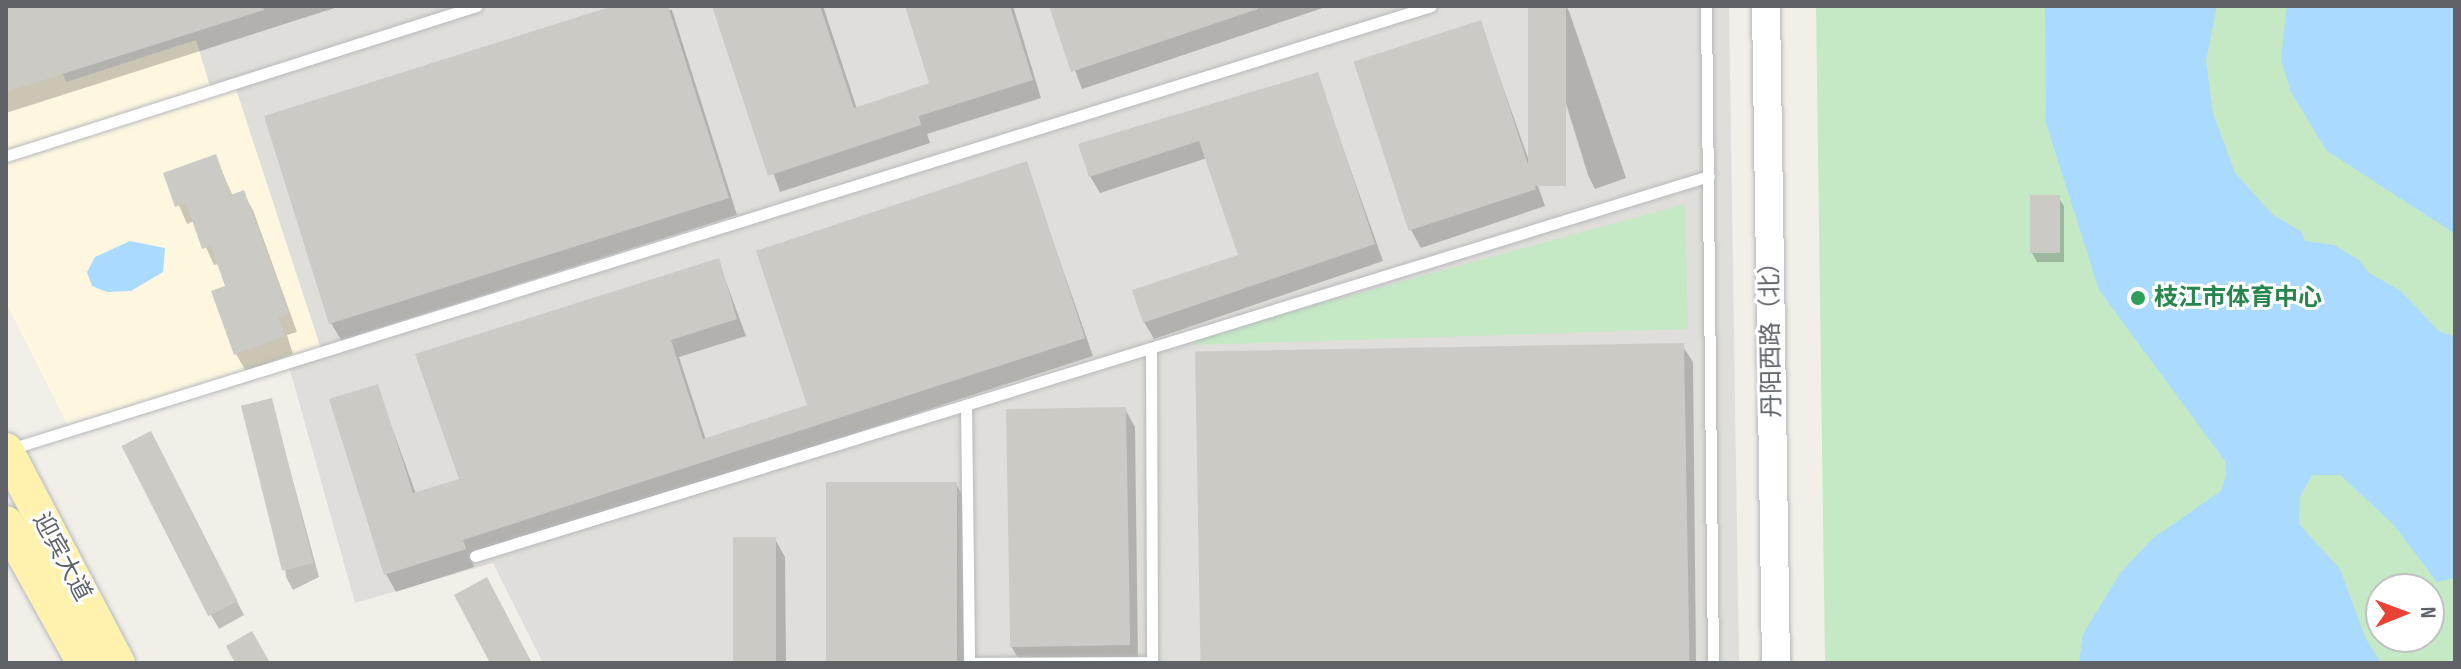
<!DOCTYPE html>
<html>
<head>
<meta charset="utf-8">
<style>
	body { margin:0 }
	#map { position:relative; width:2461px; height:669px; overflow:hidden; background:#f1efe8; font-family:"Sofia Sans Condensed","Noto Sans SC",sans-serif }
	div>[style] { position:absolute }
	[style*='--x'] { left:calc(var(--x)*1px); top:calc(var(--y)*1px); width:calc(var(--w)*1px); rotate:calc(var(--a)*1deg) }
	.commercial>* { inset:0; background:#fef7e0 }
	.industrial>* { inset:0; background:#e0deda }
	.green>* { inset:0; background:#c5e8c5 }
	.water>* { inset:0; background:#aadaff }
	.shadow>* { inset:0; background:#0003 }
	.building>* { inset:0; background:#cccac5; transform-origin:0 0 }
	.roads { filter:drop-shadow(0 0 2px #b5b8bc) drop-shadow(0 0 2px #b5b8bc) }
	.service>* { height:11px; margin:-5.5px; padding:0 5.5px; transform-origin:5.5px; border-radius:5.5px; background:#fff }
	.tertiary>* { height:28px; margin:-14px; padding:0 14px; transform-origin:14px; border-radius:14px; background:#fff }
	.primary>* { height:34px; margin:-17px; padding:0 17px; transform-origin:17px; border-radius:17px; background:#fff2af }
	.dots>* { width:22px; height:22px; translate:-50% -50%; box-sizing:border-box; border:4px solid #fff; border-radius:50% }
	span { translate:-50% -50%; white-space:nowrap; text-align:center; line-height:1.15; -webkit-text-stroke:6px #fff; paint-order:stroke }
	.leisure-label { font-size:24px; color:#27864d; font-weight:700 }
	.left { translate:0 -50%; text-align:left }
	.street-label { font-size:24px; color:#5f6368 }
	.frame { position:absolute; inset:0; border:8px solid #5f6368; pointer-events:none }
	.north { position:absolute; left:2365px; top:573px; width:80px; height:80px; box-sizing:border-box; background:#fff; border:2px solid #bfc1c3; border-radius:50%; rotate:89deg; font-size:22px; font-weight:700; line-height:32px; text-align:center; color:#5f6368 }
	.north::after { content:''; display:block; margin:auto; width:28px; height:36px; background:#ea4335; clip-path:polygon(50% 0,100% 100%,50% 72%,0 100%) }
</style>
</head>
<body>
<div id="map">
	<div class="commercial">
		<div style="clip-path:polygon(6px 6px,36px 6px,66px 82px,197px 39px,212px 93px,235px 85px,323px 355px,71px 431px,6px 303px)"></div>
	</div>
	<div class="industrial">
		<div style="clip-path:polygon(36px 6px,1729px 6px,1739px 663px,543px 663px,493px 563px,355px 603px,289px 366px,323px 355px,235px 86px,212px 93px,196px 40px,66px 82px)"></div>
	</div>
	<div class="green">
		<div style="clip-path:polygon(evenodd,1816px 6px,2455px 6px,2455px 663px,1825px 663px,1816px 6px,2381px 589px,2429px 589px,2429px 637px,2381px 637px,2381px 589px)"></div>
		<div style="clip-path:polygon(1685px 204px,1688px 329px,1196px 345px,1195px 338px)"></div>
	</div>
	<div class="water">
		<div style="clip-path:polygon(2045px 6px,2217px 6px,2206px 61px,2213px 113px,2235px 173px,2273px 215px,2301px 231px,2305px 241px,2334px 245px,2359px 260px,2369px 273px,2401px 291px,2439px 331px,2455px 337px,2455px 578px,2437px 582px,2393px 524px,2340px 475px,2312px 475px,2300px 497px,2299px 524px,2340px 569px,2366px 639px,2381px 663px,2079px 663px,2083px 634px,2121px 572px,2153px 538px,2221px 491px,2226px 475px,2225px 461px,2099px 290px,2046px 123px)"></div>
		<div style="clip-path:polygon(2287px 6px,2455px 6px,2455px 234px,2326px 150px,2291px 92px,2281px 60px)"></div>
		<div style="clip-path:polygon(130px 241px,165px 248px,163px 272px,131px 291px,107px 292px,92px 286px,87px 272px,95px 257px)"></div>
	</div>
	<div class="shadow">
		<div style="clip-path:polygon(6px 6px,341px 6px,6px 113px)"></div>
		<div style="clip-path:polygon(620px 6px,672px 10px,737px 215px,341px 340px,331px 323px)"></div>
		<div style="clip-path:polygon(715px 6px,823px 6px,857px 109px,932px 84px,907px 6px,1013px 6px,1041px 98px,927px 134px,930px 143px,780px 192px)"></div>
		<div style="clip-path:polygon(1051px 6px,1329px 6px,1082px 89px)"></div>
		<div style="clip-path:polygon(1536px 6px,1566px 6px,1569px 11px,1626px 178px,1595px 189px,1588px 175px)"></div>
		<div style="clip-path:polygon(1480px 22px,1545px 206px,1421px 248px,1411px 230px)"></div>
		<div style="clip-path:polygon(1317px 75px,1383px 261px,1154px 339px,1144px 322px,1240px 256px,1207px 158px,1100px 193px,1090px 176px)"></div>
		<div style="clip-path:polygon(215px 157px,233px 196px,243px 193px,253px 210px,297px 332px,287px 335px,293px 354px,246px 371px,236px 354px,228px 287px,219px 264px,214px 265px,194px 221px,187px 224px,166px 175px)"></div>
		<div style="clip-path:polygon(1026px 164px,1093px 356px,471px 558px,474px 567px,396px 592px,386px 574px,377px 386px,416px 494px,461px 480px,718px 260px,746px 336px,679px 357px,706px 440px,809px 406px)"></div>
		<div style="clip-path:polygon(2058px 197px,2064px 206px,2064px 262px,2037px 262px,2032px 253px)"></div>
		<div style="clip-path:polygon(1682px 345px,1693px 362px,1696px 663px,1202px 663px)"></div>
		<div style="clip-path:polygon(271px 400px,319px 577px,293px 590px,286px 577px)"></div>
		<div style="clip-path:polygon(1125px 409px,1135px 427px,1138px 662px,1021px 663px,1011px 646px)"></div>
		<div style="clip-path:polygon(158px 447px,244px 615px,219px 629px,211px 615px)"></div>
		<div style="clip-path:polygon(956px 484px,966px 501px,966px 663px,829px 663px)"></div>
		<div style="clip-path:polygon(775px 539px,785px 557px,786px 663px,736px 663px)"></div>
	</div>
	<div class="building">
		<div style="clip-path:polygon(6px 6px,263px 6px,264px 10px,6px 92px)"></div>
		<div style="clip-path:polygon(613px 6px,668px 6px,729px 198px,329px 324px,264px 116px)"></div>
		<div style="clip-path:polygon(712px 6px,820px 6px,854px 108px,929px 83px,905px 6px,1010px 6px,1033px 80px,919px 116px,921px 125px,768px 176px)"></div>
		<div style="clip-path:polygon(1049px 6px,1257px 6px,1258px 9px,1071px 72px)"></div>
		<div style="left:1528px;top:6px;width:38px;height:180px"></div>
		<div style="left:1481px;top:20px;width:178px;height:134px;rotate:72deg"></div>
		<div style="clip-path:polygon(1318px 72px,1375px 244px,1143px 323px,1132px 290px,1238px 255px,1199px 141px,1089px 177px,1078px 144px)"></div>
		<div style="clip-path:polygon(216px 154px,231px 195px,244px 190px,289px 314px,278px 318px,285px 336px,234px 355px,211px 291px,225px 286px,211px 246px,202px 249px,186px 203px,175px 207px,163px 173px)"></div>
		<div style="clip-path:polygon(1027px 161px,1085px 338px,463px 540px,466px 549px,384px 575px,329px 399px,378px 384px,413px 493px,459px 479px,415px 354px,719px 258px,737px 319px,671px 340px,703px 439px,807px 405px,756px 251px)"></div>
		<div style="left:2030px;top:195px;width:30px;height:58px"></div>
		<div style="left:1684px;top:343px;width:320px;height:489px;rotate:89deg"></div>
		<div style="left:272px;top:398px;width:170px;height:32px;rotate:76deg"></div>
		<div style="left:1126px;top:407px;width:238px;height:120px;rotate:89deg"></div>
		<div style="left:151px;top:431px;width:191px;height:33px;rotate:63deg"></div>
		<div style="left:826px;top:482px;width:131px;height:181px"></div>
		<div style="left:776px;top:537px;width:126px;height:43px;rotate:90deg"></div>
		<div style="clip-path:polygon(487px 577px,532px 663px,490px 663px,454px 595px)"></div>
		<div style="clip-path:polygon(252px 631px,270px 663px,235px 663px,226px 646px)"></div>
	</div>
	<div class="roads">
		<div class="service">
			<div style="--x:1706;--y:6;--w:657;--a:89.39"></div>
			<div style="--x:6;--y:156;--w:494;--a:-17.7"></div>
			<div style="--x:1151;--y:348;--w:315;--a:89.8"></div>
			<div style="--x:966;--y:405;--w:258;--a:89.3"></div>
			<div style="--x:969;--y:663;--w:183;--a:-0.3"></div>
			<div style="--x:10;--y:449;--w:1488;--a:-17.31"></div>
			<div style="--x:475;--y:556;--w:1291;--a:-17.12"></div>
		</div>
		<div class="tertiary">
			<div style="--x:1766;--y:6;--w:657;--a:89.13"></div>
		</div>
		<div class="primary">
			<div style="--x:6;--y:450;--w:241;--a:62.3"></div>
			<div style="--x:6;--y:523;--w:160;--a:60.9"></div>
		</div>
	</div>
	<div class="dots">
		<div style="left:2138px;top:298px;background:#2e9e5b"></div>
	</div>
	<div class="leisure-label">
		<span class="left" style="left:2154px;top:298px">枝江市体育中心</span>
	</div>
	<div class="street-label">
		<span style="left:1771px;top:334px;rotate:-91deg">丹阳西路（北）</span>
		<span style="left:62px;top:557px;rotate:62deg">迎宾大道</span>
	</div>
	<div class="frame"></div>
	<div class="north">N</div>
</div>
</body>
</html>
